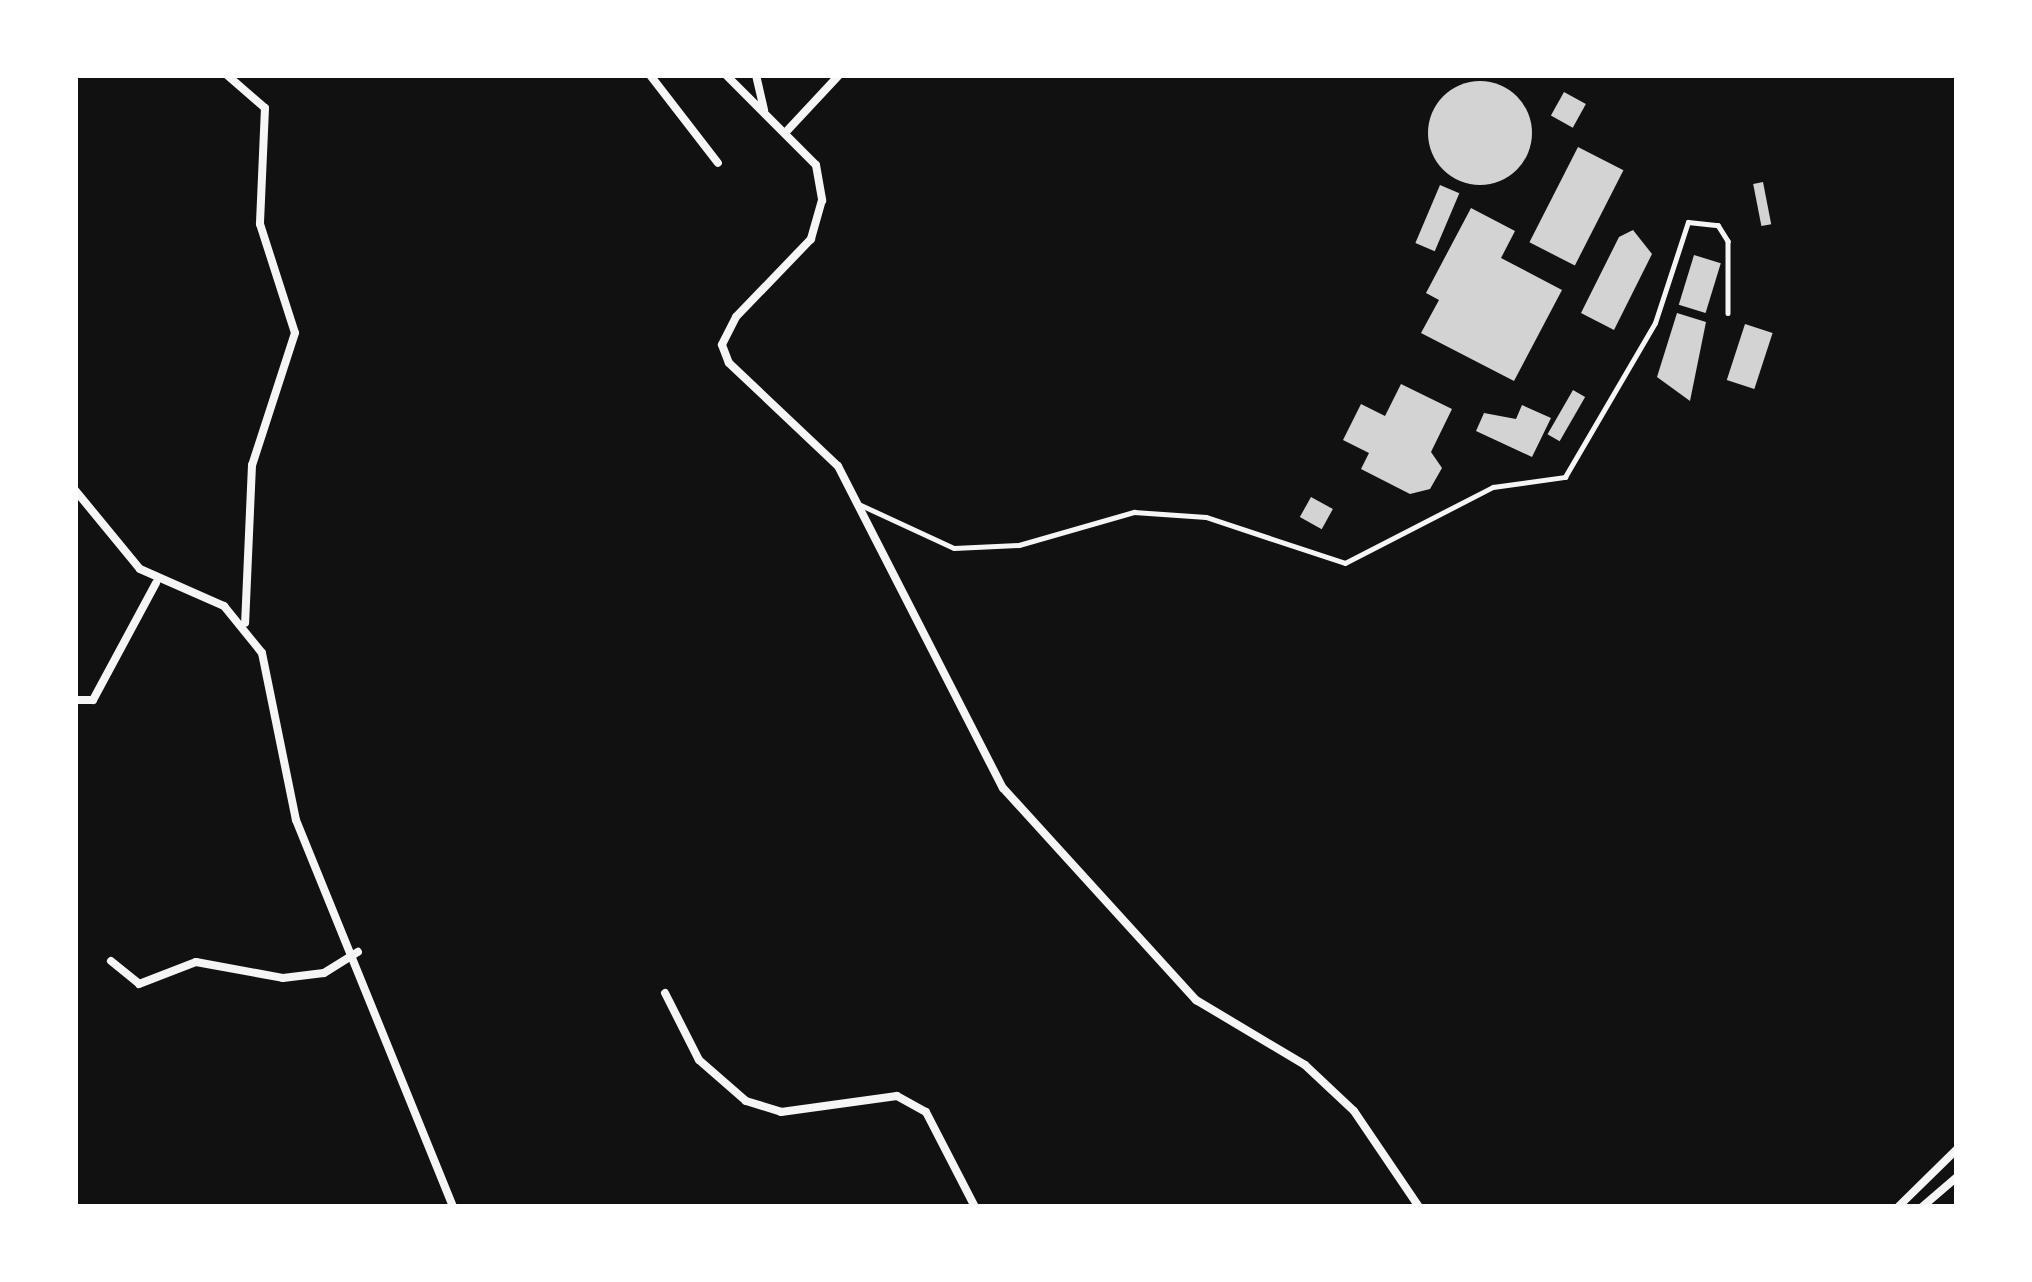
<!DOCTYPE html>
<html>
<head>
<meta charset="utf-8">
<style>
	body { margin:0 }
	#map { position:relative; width:2032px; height:1282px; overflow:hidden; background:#111; font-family:"IBM Plex Sans",sans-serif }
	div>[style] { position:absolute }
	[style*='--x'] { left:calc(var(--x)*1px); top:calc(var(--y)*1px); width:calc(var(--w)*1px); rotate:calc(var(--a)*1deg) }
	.building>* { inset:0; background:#d3d3d3; transform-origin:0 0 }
	.round { border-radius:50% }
	.service>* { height:4.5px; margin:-2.25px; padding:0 2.25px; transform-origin:2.25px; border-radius:2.25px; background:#f5f5f5 }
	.minor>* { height:8px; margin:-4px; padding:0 4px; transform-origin:4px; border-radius:4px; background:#f5f5f5 }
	span { translate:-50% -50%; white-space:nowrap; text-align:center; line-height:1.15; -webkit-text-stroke:12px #fff; paint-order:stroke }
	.frame { position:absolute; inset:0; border:78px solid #fff; pointer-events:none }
</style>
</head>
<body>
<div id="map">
	<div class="building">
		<div class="round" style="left:1428px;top:81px;width:104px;height:104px"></div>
		<div style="left:1564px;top:92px;width:25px;height:27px;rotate:29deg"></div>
		<div style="left:1578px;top:147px;width:51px;height:107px;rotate:27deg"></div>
		<div style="left:1763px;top:182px;width:43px;height:10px;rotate:79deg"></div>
		<div style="left:1440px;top:185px;width:21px;height:63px;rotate:23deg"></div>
		<div style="clip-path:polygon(1471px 208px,1515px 231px,1501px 258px,1562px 290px,1514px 381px,1421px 333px,1439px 300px,1426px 293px)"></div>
		<div style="clip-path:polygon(1633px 230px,1652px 254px,1614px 330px,1581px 313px,1619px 237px)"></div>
		<div style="left:1694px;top:255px;width:28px;height:52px;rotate:17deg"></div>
		<div style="clip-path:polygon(1677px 313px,1706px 322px,1690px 401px,1657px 377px)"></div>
		<div style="left:1745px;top:324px;width:29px;height:59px;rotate:18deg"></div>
		<div style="clip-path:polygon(1401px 384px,1452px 409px,1431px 452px,1442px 468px,1430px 489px,1410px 494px,1361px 469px,1369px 453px,1343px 440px,1361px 404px,1385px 416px)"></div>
		<div style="left:1573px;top:390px;width:14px;height:51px;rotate:30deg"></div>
		<div style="clip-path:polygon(1522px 405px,1551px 418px,1532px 457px,1476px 431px,1484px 413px,1516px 419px)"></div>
		<div style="left:1311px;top:497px;width:25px;height:23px;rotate:29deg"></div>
	</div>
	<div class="service">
		<div style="--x:861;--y:505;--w:102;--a:24.8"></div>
		<div style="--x:954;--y:548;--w:65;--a:-2.6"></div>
		<div style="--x:1019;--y:545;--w:120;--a:-16"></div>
		<div style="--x:1134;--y:512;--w:72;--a:4"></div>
		<div style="--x:1206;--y:517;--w:146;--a:18.3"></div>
		<div style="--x:1345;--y:563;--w:166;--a:-27.2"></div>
		<div style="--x:1493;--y:487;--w:73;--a:-7.9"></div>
		<div style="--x:1565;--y:477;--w:178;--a:-59.7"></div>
		<div style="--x:1655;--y:323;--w:106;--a:-71.9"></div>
		<div style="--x:1688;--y:222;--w:30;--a:6"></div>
		<div style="--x:1718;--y:225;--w:19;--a:58"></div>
		<div style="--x:1728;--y:241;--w:72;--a:90"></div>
	</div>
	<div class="minor">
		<div style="--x:227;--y:75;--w:50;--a:41"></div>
		<div style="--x:265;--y:108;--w:116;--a:92.5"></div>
		<div style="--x:260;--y:224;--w:114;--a:72.2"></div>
		<div style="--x:295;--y:333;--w:139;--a:108"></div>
		<div style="--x:252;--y:465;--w:158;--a:92.5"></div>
		<div style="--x:650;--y:75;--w:111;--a:52.3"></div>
		<div style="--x:726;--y:75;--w:127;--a:45"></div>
		<div style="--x:816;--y:165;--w:36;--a:80"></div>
		<div style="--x:822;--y:200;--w:41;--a:105.8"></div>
		<div style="--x:811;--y:239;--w:108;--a:133.9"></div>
		<div style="--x:736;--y:317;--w:31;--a:117"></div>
		<div style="--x:722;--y:345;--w:19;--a:69"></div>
		<div style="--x:729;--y:363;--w:150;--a:43.4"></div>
		<div style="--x:838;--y:466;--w:362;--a:62.9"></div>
		<div style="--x:1003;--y:788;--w:287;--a:47.7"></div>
		<div style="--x:1196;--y:1000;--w:127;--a:30.8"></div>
		<div style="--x:1305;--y:1065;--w:67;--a:43.2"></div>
		<div style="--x:1354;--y:1111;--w:116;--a:55.9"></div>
		<div style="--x:756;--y:75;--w:36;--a:77"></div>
		<div style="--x:785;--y:133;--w:79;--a:-47"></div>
		<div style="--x:75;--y:490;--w:102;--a:50.6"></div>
		<div style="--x:140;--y:569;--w:92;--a:23.8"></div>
		<div style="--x:224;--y:606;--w:60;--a:51"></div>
		<div style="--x:262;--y:653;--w:170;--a:78.5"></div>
		<div style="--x:296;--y:820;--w:418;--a:67.9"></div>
		<div style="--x:75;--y:700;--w:18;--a:0"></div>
		<div style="--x:93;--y:700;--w:133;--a:-61.7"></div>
		<div style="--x:111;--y:961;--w:36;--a:39"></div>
		<div style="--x:139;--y:984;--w:61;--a:-21.1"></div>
		<div style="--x:196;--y:962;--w:88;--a:10.4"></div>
		<div style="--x:283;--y:978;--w:41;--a:-7"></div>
		<div style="--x:324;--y:973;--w:40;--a:-32"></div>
		<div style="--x:665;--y:993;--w:75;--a:63.1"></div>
		<div style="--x:699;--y:1060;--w:62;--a:41.1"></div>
		<div style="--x:746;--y:1101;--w:37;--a:17"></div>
		<div style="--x:781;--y:1112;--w:117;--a:-7.9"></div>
		<div style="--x:897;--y:1096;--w:33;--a:29"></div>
		<div style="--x:926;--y:1112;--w:107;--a:62.7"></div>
		<div style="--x:1898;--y:1207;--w:83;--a:-44.5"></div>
		<div style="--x:1922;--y:1207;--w:46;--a:-40.6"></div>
	</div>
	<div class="frame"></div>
</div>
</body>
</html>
